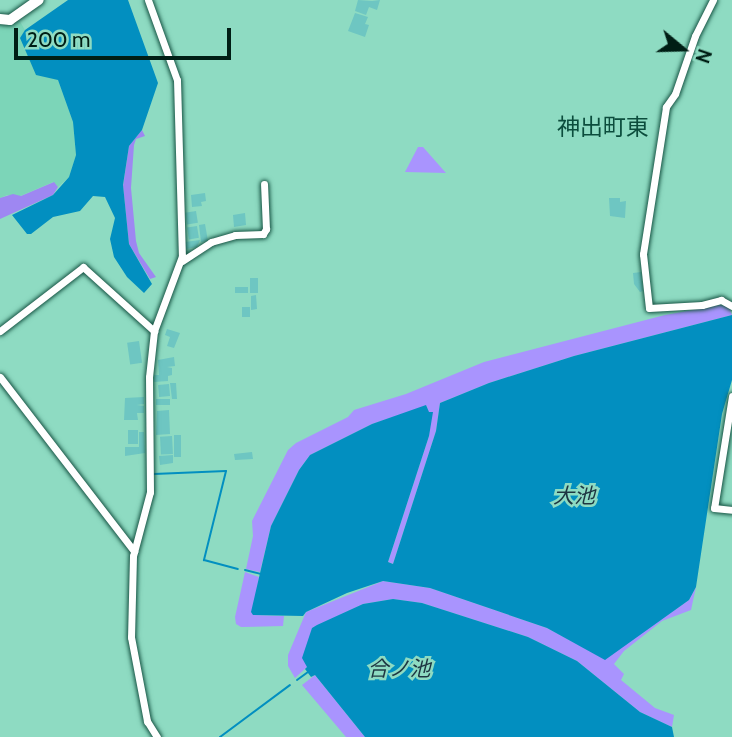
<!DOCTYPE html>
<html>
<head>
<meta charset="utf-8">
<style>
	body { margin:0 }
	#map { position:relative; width:732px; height:737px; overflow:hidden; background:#8edbc2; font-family:Cabin,"Noto Sans JP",sans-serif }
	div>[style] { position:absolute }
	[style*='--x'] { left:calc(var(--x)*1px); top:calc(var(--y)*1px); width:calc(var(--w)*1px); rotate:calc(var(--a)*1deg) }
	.built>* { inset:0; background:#7cd5b8 }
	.green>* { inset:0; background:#a994fe }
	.forest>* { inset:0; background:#9e87f2 }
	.water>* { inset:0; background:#028fc0 }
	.stream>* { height:2px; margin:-1px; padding:0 1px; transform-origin:1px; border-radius:1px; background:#028fc0 }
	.building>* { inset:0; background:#6ec6c2; transform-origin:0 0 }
	.roads { filter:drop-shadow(0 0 2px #185545) drop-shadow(0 0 2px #185545) }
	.street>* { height:7px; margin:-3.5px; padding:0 3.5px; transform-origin:3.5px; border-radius:3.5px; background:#fff }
	.secondary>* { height:10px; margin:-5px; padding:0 5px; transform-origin:5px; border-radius:5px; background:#fff }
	span { translate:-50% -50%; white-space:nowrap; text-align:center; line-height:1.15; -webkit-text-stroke:5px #8edbc2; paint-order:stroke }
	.water-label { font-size:21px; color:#1d3541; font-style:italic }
	.quarter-label { font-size:23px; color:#0c4d3d }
	.north { position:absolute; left:648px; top:14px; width:70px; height:70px; -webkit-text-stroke:5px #8edbc2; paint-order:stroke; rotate:109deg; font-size:19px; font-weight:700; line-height:28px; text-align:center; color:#001e15 }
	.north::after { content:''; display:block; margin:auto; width:24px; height:32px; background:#001e15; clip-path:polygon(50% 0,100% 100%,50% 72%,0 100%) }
	.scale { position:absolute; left:14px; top:28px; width:217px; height:32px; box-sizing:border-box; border:4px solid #001e15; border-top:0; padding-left:9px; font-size:21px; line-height:24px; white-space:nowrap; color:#001e15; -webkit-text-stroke:5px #8edbc2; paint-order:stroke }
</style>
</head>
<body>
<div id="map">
	<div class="built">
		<div style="clip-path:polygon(19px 20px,25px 30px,21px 38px,58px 80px,73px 122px,76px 155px,69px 177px,58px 187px,53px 182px,20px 196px,7px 195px,0 198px,0 25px)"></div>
	</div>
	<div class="green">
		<div style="clip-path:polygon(418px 147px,423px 147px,446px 173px,405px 172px)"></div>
		<div style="clip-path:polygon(720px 305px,729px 307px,732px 315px,574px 356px,489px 383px,440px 403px,436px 431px,393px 564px,388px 562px,429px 436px,427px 406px,372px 424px,310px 455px,299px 470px,271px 526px,260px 572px,246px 569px,253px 536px,252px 521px,288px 450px,296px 443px,348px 417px,354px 410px,406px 394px,484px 362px,665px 315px)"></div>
		<div style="clip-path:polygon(245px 572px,259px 577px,253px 615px,284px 616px,283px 626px,241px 627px,236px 624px,235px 617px)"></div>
		<div style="clip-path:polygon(383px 581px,430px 588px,547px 628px,605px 659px,689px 600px,696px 587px,691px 610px,662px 621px,624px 651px,614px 664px,624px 674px,621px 680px,655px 708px,674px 715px,672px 727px,640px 712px,577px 661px,528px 637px,422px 603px,393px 599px,363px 604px,312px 628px,307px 667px,295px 678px,288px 666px,288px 655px,306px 612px)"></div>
		<div style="clip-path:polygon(315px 675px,365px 737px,346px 737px,302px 685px)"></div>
	</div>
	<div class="forest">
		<div style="clip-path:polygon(142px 130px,145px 136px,136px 139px,134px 145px,131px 188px,136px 241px,139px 253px,156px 277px,150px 279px,129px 244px,123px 186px,129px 146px)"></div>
		<div style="clip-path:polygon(54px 182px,58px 187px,53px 195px,0 219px,0 198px,13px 194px,21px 196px)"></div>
	</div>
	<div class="water">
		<div style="clip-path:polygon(68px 0,128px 0,158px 83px,142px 130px,129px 146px,123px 185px,129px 244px,152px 284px,144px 293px,127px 277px,114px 257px,110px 239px,115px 218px,105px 197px,93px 196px,80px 211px,53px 217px,31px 234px,27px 234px,12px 215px,53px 195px,69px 177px,76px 155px,73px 122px,58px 80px,36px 75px,20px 38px,25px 30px)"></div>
		<div style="clip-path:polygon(732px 315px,732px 380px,722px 414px,696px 587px,689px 600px,605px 660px,547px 628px,430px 588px,383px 581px,347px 593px,306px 612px,303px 616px,253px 615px,251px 612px,271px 526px,299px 470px,310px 455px,372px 424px,426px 405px,429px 412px,433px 412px,429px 436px,388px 562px,393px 564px,436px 431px,440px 403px,489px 383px,574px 356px)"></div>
		<div style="clip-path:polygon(393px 599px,422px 603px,528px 637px,577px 661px,640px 712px,672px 727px,674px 737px,365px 737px,315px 675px,311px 677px,305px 669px,307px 667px,302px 658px,312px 628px,317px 625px,363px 604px)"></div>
	</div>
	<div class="stream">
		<div style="--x:154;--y:474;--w:72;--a:-2.4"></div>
		<div style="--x:226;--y:471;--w:92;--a:103.9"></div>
		<div style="--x:204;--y:560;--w:35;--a:15"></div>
		<div style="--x:245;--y:570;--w:16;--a:14"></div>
		<div style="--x:297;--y:680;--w:14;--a:-36"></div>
		<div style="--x:220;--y:737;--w:87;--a:-36.6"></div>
	</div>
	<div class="building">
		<div style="clip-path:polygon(358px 0,372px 1px,380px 0,377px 10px,369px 7px,366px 15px,355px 11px)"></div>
		<div style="clip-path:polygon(355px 13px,368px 17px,365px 24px,369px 25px,365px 37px,348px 31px)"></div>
		<div style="clip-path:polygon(205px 193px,206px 201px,201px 202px,202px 206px,192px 207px,191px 195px)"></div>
		<div style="clip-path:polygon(609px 198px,620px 198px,620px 202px,626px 201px,625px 218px,610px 216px)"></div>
		<div style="left:196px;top:211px;width:12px;height:11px;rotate:81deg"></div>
		<div style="clip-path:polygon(245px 213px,246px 225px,234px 227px,233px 215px)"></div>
		<div style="clip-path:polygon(205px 224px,208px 241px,201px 242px,199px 225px)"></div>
		<div style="left:197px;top:226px;width:12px;height:10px;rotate:81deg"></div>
		<div style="clip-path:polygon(200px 240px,197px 247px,186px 249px,185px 242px)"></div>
		<div style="clip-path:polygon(641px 272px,643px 291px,640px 292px,634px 284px,633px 273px)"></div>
		<div style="left:250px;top:278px;width:8px;height:15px"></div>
		<div style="left:235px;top:287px;width:13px;height:6px"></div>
		<div style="clip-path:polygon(256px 295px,257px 309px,251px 310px,251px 296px)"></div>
		<div style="left:242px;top:307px;width:8px;height:10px"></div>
		<div style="clip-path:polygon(167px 329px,180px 333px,174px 348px,167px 346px,170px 337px,165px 335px)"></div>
		<div style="left:139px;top:341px;width:22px;height:12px;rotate:82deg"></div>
		<div style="clip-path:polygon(174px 357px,175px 366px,167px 367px,172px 368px,172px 375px,168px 376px,168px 381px,154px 382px,154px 375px,159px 375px,158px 360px)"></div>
		<div style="clip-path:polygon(170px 383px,176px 383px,177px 399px,172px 399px)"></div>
		<div style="left:169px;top:384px;width:12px;height:11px;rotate:85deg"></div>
		<div style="clip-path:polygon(144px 397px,144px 404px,137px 405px,144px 406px,144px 413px,137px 413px,138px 420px,124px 420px,125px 398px)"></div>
		<div style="left:170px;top:399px;width:6px;height:14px;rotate:90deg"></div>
		<div style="clip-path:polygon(169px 410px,170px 434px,156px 435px,157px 411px)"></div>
		<div style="left:128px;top:430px;width:10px;height:14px"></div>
		<div style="clip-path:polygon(139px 432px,144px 432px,145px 453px,125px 456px,125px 447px,139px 447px)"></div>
		<div style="left:174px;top:435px;width:7px;height:22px"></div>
		<div style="left:172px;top:436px;width:18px;height:12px;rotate:87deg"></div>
		<div style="clip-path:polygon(252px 452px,253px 459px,235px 460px,234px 454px)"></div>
		<div style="clip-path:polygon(173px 455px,173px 463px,160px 465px,159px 456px)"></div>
	</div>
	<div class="roads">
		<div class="street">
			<div style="--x:148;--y:0;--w:85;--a:70.1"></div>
			<div style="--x:177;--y:80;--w:176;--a:88.4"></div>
			<div style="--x:182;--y:256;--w:80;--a:110.5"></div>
			<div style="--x:154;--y:331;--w:46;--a:96.2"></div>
			<div style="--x:149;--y:377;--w:115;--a:89.5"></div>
			<div style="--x:150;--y:492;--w:66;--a:104.9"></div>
			<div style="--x:133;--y:556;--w:81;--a:91.4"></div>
			<div style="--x:131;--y:637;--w:86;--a:79.2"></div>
			<div style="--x:147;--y:721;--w:19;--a:58"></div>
			<div style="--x:713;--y:0;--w:40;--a:116.6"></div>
			<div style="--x:695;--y:36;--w:61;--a:109"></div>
			<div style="--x:675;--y:94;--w:16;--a:125"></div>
			<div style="--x:666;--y:107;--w:149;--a:98.9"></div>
			<div style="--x:643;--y:254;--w:54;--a:83.7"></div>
			<div style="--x:649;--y:308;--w:53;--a:-3.2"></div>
			<div style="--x:702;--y:305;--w:20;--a:-15"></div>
			<div style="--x:721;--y:300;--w:13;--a:29"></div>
			<div style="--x:182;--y:261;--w:35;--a:-33"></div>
			<div style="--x:211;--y:242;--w:25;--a:-16"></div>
			<div style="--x:235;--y:235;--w:28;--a:-2"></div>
			<div style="--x:263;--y:234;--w:6;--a:-59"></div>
			<div style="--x:266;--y:229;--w:45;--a:-92.5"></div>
			<div style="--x:0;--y:331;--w:105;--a:-37.6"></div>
			<div style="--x:83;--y:267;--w:96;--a:42"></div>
			<div style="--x:0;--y:377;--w:220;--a:52.4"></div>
			<div style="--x:732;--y:396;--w:113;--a:99.1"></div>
			<div style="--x:714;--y:508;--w:18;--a:6"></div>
		</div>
		<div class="secondary">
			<div style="--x:0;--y:19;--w:10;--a:6"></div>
			<div style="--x:10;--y:20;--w:35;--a:-35"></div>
		</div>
	</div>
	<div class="water-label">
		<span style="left:574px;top:496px">大池</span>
		<span style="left:399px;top:669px">合ノ池</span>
	</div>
	<div class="quarter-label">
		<span style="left:603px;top:127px">神出町東</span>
	</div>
	<div class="north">N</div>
	<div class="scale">200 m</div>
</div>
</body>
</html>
